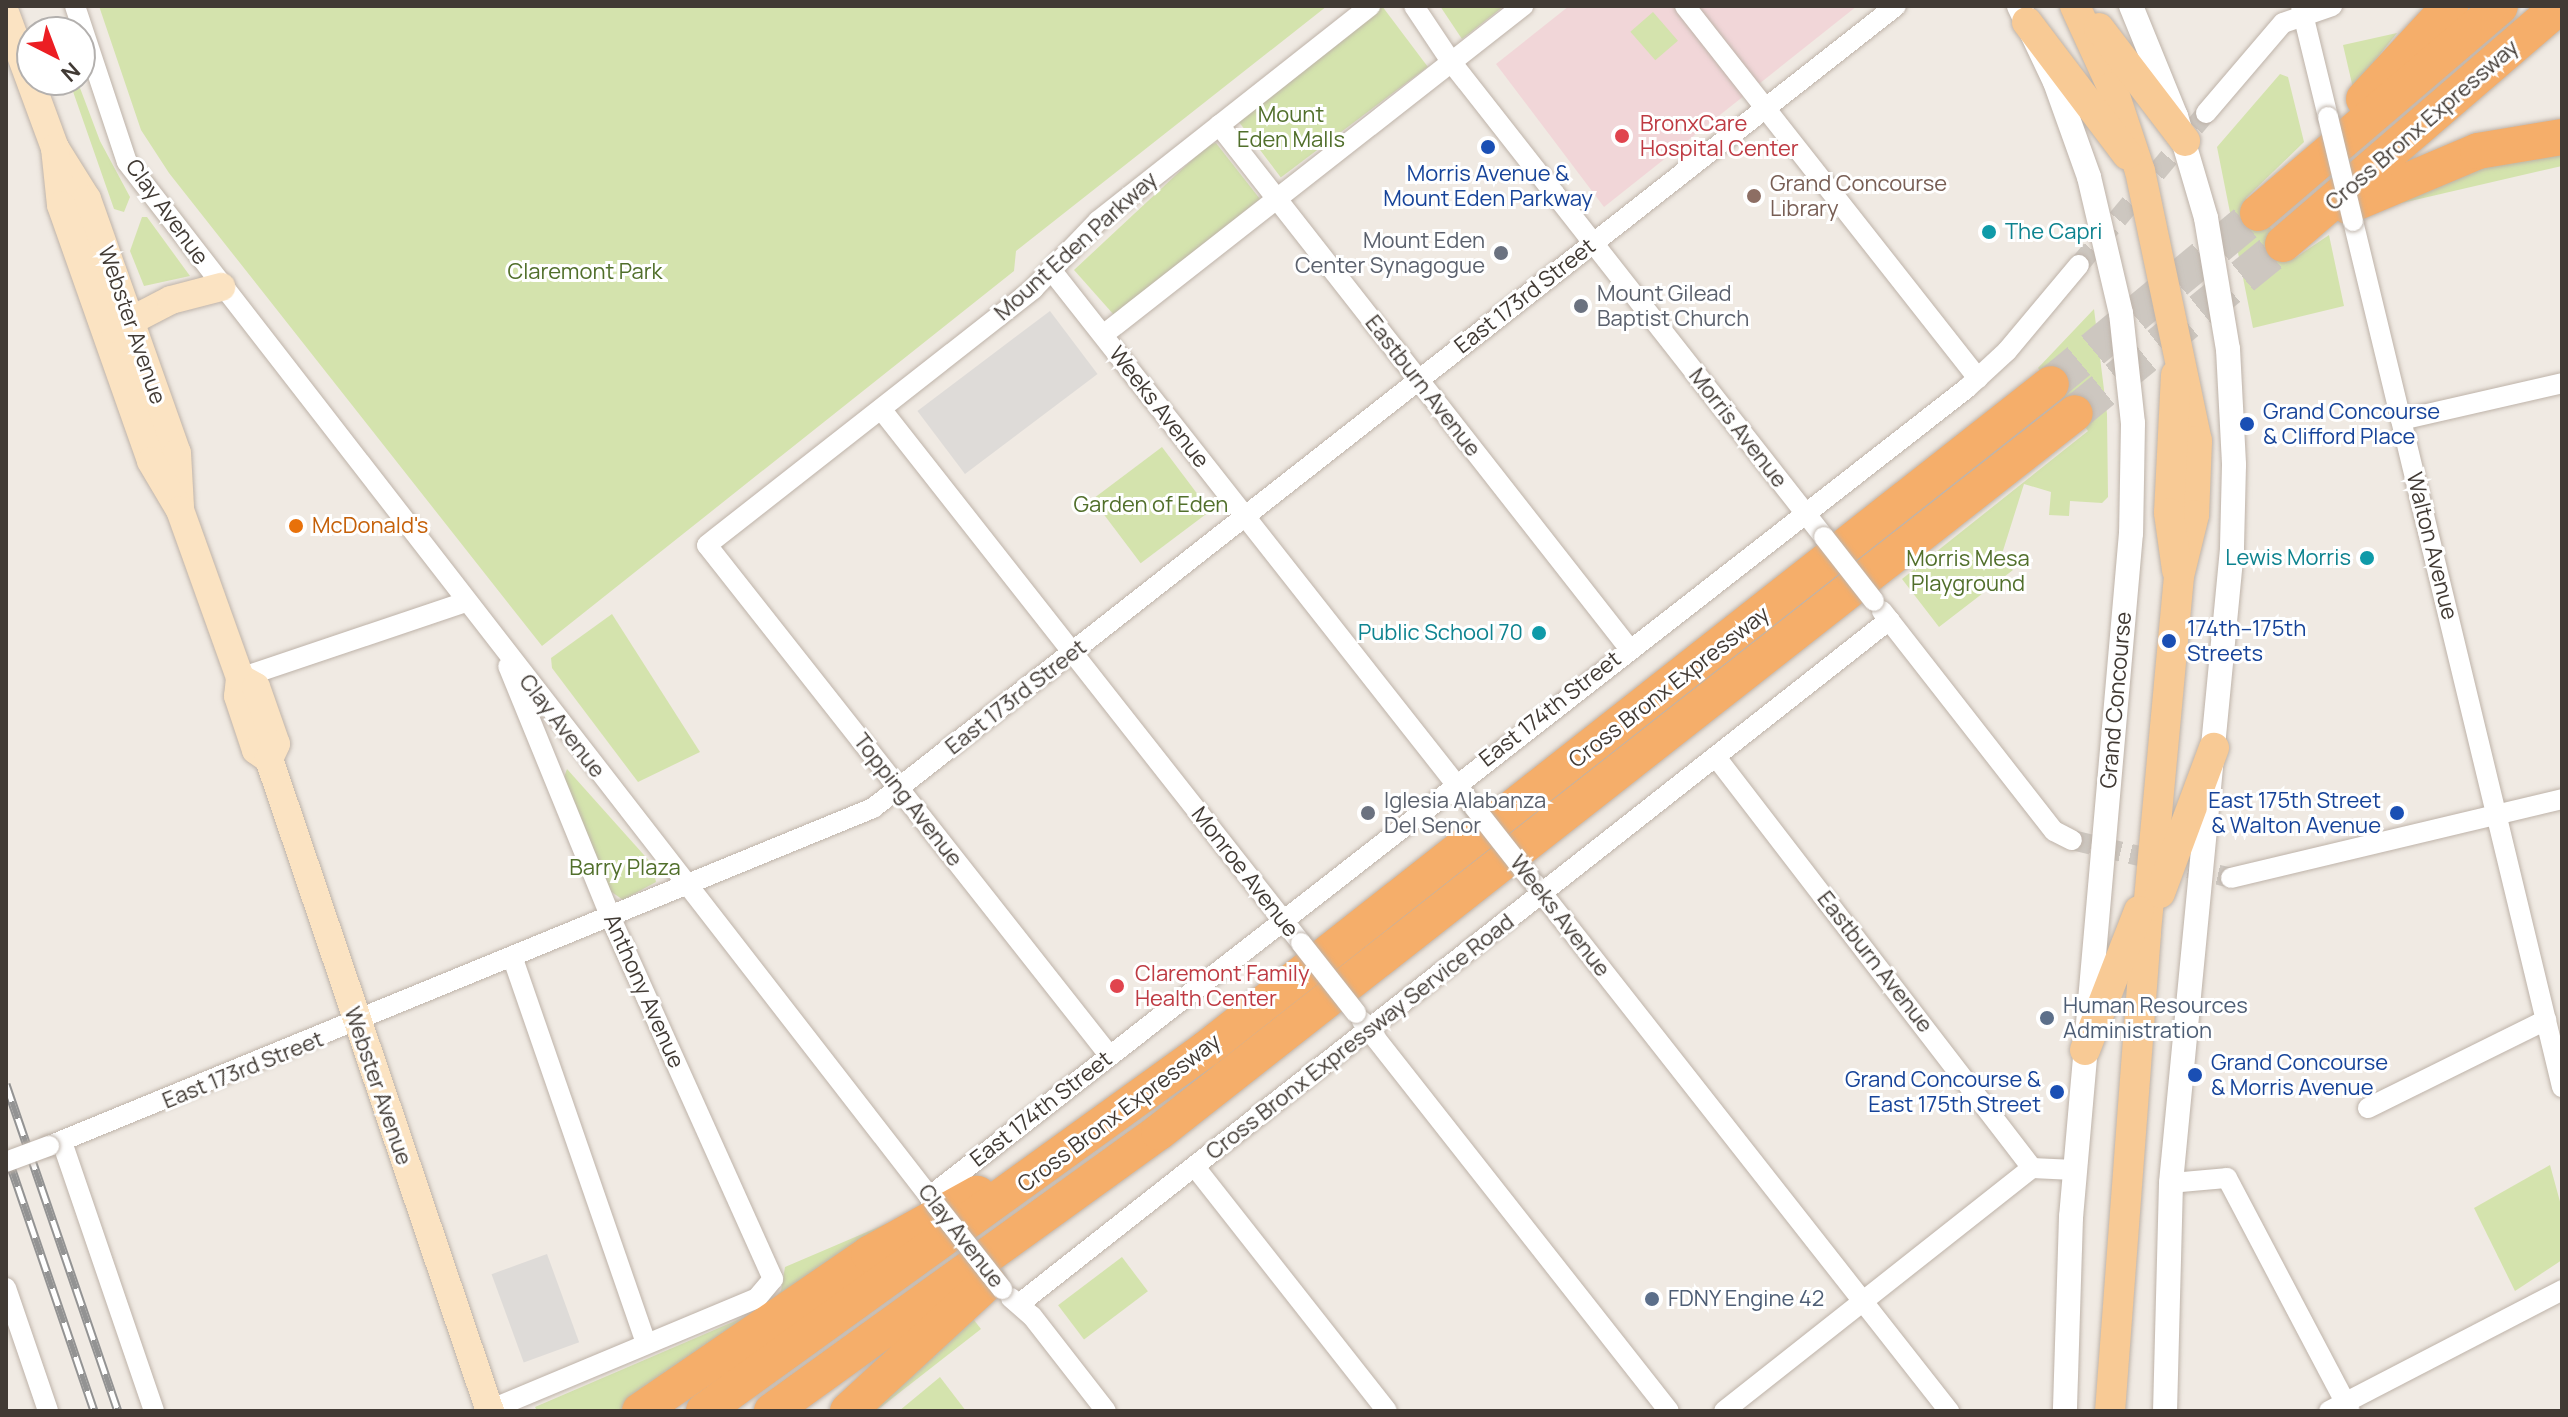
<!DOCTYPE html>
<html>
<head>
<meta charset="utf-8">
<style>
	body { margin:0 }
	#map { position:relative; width:2568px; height:1417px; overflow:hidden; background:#f0eae3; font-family:Manrope,sans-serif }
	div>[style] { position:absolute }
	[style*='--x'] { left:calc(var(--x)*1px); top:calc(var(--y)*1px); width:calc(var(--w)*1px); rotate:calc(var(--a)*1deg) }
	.medical>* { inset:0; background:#f1d6d8 }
	.green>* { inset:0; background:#d4e3ad; transform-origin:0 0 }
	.parking>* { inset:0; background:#dedbd8; transform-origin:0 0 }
	.minor-tunnel>* { height:20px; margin-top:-10px; transform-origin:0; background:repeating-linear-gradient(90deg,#cdc7c0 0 20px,transparent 0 30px) }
	.motorway-tunnel>* { height:36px; margin-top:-18px; transform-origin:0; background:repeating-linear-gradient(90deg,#cdc7c0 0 36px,transparent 0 54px) }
	.roads { filter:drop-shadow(0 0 2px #beb3a9) drop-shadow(0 0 2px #beb3a9) }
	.minor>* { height:20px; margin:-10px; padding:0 10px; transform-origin:10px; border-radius:10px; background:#fff }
	.tertiary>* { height:24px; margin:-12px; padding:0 12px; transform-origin:12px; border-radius:12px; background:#fff }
	.secondary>* { height:28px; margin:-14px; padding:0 14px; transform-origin:14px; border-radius:14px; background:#fbe3c2 }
	.primary>* { height:30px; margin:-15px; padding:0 15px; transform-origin:15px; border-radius:15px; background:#f8ca95 }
	.motorway>* { height:36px; margin:-18px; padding:0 18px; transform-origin:18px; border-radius:18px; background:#f5ae6a }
	.rail>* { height:9px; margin-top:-4.5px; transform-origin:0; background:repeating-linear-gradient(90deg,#fff 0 18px,#939393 0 36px); box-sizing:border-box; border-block:2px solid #939393 }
	.bridges { filter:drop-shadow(0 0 2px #beb3a9) drop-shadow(0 0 2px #beb3a9) }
	.minor-bridge>* { height:20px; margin:-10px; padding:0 10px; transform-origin:10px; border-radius:10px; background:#fff }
	.dots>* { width:22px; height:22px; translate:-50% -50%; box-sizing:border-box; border:4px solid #fff; border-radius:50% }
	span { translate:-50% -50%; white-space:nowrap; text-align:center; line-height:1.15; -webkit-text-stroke:6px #fff; paint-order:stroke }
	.park-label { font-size:22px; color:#516f2b }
	.health-label { font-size:22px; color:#be3a42 }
	.left { translate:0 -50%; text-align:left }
	.street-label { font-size:22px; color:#413a34 }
	.transit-label { font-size:22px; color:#164399 }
	.right { translate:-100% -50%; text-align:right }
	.education-label { font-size:22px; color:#785e54 }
	.culture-label { font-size:22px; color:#0d838f }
	.worship-label { font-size:22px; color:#5b616d }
	.food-label { font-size:22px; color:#c56008 }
	.service-label { font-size:22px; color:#4e5e75 }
	.frame { position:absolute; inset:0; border:8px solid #413a34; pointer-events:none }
	.north { position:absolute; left:16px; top:16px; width:80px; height:80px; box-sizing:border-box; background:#fff; border:2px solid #b3b0ae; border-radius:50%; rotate:138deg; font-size:22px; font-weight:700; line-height:32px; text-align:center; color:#413a34 }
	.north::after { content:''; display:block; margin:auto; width:28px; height:36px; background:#ec1e23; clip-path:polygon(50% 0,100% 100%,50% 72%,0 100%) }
</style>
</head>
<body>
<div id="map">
	<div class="medical">
		<div style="clip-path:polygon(1569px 6px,1857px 6px,1604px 207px,1496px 64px)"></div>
	</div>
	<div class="green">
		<div style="clip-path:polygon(99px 6px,1327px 6px,1016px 251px,1014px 271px,542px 646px,169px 173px,141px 130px)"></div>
		<div style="left:1382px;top:6px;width:76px;height:184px;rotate:53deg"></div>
		<div style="clip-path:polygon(1440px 6px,1504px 6px,1462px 39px)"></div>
		<div style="left:1653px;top:12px;width:38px;height:30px;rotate:49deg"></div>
		<div style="clip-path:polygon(2397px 33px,2353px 88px,2343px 45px)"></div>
		<div style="clip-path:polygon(2280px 74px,2288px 77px,2304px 142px,2246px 198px,2295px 258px,2329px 235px,2344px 306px,2253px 328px,2217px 147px)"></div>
		<div style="clip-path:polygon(69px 80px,77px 80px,100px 141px,130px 197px,124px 212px,114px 209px)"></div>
		<div style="clip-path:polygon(1216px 143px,1260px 199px,1114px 315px,1074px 270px,1208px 145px)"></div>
		<div style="clip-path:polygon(2562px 152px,2562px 166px,2376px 209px,2433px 176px)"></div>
		<div style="clip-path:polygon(142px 217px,147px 217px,190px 276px,144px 286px,130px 251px)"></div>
		<div style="clip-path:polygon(2094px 309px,2107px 414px,2108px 497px,2102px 503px,2070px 501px,2069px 516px,2049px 515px,2051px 492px,2024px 484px,2001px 557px,2013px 570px,1939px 627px,1902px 579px,2088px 431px,2038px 368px)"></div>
		<div style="left:1162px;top:447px;width:80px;height:87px;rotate:53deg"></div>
		<div style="clip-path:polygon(612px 614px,700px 752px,638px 782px,552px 668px,551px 658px)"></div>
		<div style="clip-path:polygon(567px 769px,652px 864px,656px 882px,623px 900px,609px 890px,563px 780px)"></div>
		<div style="clip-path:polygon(2550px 1165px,2562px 1209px,2562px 1260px,2515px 1291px,2474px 1208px)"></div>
		<div style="clip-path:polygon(902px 1217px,618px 1411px,537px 1411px,535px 1407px,763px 1309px,781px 1291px,785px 1267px)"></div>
		<div style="left:1122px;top:1257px;width:43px;height:80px;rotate:53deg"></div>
		<div style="clip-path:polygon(970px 1315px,981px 1329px,876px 1411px,862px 1411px)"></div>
		<div style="clip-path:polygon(940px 1377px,966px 1411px,899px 1411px)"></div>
	</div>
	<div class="parking">
		<div style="left:1050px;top:311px;width:79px;height:166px;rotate:53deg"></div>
		<div style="left:547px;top:1254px;width:94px;height:59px;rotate:70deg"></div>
	</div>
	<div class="minor-tunnel">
		<div style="--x:2079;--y:265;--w:198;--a:-50.1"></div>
		<div style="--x:2072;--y:840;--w:163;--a:13.4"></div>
	</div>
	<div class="motorway-tunnel">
		<div style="--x:2051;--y:384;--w:268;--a:-39.6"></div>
		<div style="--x:2075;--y:413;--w:268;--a:-39.1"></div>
	</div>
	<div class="roads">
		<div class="minor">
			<div style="--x:75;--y:6;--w:164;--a:71.6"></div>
			<div style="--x:127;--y:162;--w:1320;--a:52.2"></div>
			<div style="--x:1414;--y:6;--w:69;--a:56.3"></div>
			<div style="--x:1452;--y:63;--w:603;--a:51.87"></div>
			<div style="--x:1685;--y:6;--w:474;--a:51.8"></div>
			<div style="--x:2301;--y:6;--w:114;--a:76.3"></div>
			<div style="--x:2206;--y:113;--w:118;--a:-49.5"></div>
			<div style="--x:2283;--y:23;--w:52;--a:-19.1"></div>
			<div style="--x:1219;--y:125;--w:663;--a:51.92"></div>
			<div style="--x:2353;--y:221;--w:891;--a:76.43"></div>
			<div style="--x:1052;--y:271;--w:682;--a:51.79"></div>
			<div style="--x:1103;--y:335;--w:534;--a:-38.07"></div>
			<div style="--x:881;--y:409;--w:679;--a:51.81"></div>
			<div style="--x:2401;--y:420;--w:165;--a:-12.9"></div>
			<div style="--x:1882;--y:611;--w:279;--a:52"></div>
			<div style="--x:2054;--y:831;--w:20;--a:27"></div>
			<div style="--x:240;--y:678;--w:238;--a:-18.6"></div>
			<div style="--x:1716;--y:757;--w:518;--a:52.44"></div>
			<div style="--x:2231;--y:878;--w:340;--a:-13.4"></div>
			<div style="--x:1534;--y:883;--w:672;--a:51.83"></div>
			<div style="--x:513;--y:959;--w:406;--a:70.9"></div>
			<div style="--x:1362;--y:1021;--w:496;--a:51.8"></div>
			<div style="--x:1109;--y:1055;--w:649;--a:-128.25"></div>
			<div style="--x:707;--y:545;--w:415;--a:-38.1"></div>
			<div style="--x:1033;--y:289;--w:94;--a:-46.3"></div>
			<div style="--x:1098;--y:221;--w:347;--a:-38.3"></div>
			<div style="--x:2368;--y:1108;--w:199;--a:-26.3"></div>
			<div style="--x:62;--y:1142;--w:284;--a:71.1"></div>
			<div style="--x:49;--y:1146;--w:891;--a:-22.3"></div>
			<div style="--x:873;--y:808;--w:1300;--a:-38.1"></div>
			<div style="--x:1195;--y:1167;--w:310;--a:51.8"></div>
			<div style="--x:2171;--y:1183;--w:56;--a:-5.1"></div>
			<div style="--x:2227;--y:1178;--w:263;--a:62.2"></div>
			<div style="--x:929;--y:1197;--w:1316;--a:-37.93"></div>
			<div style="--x:1967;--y:388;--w:54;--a:-42.8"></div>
			<div style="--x:2007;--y:351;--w:112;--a:-50.1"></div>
			<div style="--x:6;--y:1288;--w:130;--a:71.1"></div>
			<div style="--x:1011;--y:1298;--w:28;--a:41"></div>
			<div style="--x:1032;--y:1316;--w:120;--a:52.1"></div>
			<div style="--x:1019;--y:1304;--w:1107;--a:-38.17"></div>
			<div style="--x:487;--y:1411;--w:293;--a:-22.7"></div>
			<div style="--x:757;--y:1298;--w:25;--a:-50"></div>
			<div style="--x:773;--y:1279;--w:396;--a:-114.2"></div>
			<div style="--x:611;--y:918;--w:272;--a:-112.2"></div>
			<div style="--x:1724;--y:1411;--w:392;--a:-38.3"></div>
			<div style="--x:2032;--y:1168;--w:42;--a:2.7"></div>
			<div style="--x:2329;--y:1411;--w:263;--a:-27.4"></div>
		</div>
		<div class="tertiary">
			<div style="--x:2019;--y:6;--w:84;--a:64.7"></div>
			<div style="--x:2055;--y:82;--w:101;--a:70.3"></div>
			<div style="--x:2089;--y:177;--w:140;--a:76.8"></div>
			<div style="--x:2121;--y:313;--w:111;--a:83.8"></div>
			<div style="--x:2133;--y:423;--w:110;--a:91"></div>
			<div style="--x:2131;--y:533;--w:687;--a:95.01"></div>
			<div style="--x:2071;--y:1217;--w:194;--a:91.8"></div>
			<div style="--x:2131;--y:6;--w:119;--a:67.8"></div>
			<div style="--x:2176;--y:116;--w:106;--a:73.6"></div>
			<div style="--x:2206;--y:218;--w:133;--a:80.5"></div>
			<div style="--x:2228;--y:349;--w:116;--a:87"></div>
			<div style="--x:2234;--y:465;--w:84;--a:91.4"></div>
			<div style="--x:2232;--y:549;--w:637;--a:95.5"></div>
			<div style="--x:2171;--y:1183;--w:228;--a:91.5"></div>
		</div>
		<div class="secondary">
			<div style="--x:6;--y:15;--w:142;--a:69.8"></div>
			<div style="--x:55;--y:148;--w:60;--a:57.9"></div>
			<div style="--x:87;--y:199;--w:269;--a:70.5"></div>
			<div style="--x:177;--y:453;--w:53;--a:86.8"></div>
			<div style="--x:55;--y:148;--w:57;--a:84"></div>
			<div style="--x:61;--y:205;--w:271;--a:70.6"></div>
			<div style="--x:151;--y:461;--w:57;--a:59.4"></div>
			<div style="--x:180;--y:510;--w:178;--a:70.3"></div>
			<div style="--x:240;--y:678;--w:18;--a:96"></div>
			<div style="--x:238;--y:696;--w:57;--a:71.6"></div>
			<div style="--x:256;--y:750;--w:16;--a:35"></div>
			<div style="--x:269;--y:759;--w:688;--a:71.28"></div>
			<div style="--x:115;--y:329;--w:63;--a:-27.4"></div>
			<div style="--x:171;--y:300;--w:52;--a:-14.6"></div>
			<div style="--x:240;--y:678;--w:18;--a:29"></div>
			<div style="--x:256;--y:687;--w:60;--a:70.7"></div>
			<div style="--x:276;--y:744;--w:17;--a:115"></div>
		</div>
		<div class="primary">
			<div style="--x:2075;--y:6;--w:89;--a:65.4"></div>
			<div style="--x:2112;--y:87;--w:89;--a:71.6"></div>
			<div style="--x:2140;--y:171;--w:276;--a:78.1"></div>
			<div style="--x:2197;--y:441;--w:74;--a:92.3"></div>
			<div style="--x:2194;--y:515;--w:63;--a:103.8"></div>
			<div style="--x:2179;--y:576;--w:359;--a:95.3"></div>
			<div style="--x:2146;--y:933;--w:479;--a:94.3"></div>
			<div style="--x:2027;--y:22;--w:166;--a:52.9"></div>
			<div style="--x:2099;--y:28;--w:142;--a:52.7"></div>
			<div style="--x:2176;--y:375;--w:138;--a:92.9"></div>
			<div style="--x:2169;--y:513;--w:58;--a:82"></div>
			<div style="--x:2160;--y:893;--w:155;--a:-69.6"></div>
			<div style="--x:2085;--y:1050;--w:149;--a:-68.8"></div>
		</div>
		<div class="motorway">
			<div style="--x:2364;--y:99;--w:127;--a:-47.2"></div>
			<div style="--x:2348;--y:206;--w:141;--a:-22.9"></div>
			<div style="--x:2478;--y:151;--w:85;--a:-9.5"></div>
			<div style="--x:2258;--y:213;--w:318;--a:-40.5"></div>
			<div style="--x:2283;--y:244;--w:365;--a:-40.7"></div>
			<div style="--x:640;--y:1411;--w:278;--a:-34.4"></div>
			<div style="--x:869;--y:1254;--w:124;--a:-29.1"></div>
			<div style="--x:704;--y:1411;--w:619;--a:-35.8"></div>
			<div style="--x:1206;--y:1049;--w:1075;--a:-38.2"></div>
			<div style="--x:772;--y:1411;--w:477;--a:-35.8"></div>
			<div style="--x:1159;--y:1132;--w:1164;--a:-38.13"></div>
			<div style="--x:848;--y:1411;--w:190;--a:-42.7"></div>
		</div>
	</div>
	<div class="rail">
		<div style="--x:6;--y:1084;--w:346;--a:71.1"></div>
		<div style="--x:6;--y:1152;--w:274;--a:71.2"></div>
	</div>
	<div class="bridges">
		<div class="minor-bridge">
			<div style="--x:2328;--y:117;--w:107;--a:76.5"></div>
			<div style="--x:1824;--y:537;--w:81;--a:52"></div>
			<div style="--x:1474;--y:807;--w:89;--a:51.8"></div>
			<div style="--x:1301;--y:943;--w:89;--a:51.8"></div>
			<div style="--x:6;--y:1162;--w:46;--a:-20.4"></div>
			<div style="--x:936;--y:1205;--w:107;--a:51.8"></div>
		</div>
	</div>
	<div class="dots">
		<div style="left:1622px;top:136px;background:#e0444e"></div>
		<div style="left:1488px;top:147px;background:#1a4fb4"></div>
		<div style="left:1754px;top:196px;background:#8d6e63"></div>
		<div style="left:1989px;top:232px;background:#0f9aa8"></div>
		<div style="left:1501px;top:253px;background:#6b7280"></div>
		<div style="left:1581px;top:306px;background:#6b7280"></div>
		<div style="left:2247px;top:424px;background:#1a4fb4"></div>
		<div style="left:296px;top:526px;background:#e8710a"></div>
		<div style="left:2367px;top:558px;background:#0f9aa8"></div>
		<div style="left:1539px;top:633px;background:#0f9aa8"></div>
		<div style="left:2169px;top:641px;background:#1a4fb4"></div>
		<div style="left:1368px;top:813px;background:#6b7280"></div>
		<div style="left:2397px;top:813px;background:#1a4fb4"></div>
		<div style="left:1117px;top:986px;background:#e0444e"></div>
		<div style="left:2047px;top:1018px;background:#5c6f8a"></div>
		<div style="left:2195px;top:1075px;background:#1a4fb4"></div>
		<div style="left:2057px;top:1092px;background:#1a4fb4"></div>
		<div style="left:1652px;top:1299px;background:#5c6f8a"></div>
	</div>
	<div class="park-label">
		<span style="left:1291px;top:127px">Mount<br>Eden Malls</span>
		<span style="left:585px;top:272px">Claremont Park</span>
		<span style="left:1151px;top:505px">Garden of Eden</span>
		<span style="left:1968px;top:571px">Morris Mesa<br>Playground</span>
		<span style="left:625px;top:868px">Barry Plaza</span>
	</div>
	<div class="health-label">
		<span class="left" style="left:1640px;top:136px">BronxCare<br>Hospital Center</span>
		<span class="left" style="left:1135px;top:986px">Claremont Family<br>Health Center</span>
	</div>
	<div class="street-label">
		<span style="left:2422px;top:125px;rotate:-41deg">Cross Bronx Expressway</span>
		<span style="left:167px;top:212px;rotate:54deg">Clay Avenue</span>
		<span style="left:1076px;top:246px;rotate:-42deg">Mount Eden Parkway</span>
		<span style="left:1525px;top:296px;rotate:-38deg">East 173rd Street</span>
		<span style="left:132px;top:325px;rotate:71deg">Webster Avenue</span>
		<span style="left:1423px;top:386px;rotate:52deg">Eastburn Avenue</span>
		<span style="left:1159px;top:407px;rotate:52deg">Weeks Avenue</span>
		<span style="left:1738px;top:428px;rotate:52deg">Morris Avenue</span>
		<span style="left:2432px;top:546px;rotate:76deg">Walton Avenue</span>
		<span style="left:1669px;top:687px;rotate:-38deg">Cross Bronx Expressway</span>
		<span style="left:1016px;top:697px;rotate:-38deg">East 173rd Street</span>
		<span style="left:2116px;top:700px;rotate:-85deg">Grand Concourse</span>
		<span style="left:1550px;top:709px;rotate:-38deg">East 174th Street</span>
		<span style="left:562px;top:726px;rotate:52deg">Clay Avenue</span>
		<span style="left:908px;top:800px;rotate:52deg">Topping Avenue</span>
		<span style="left:1245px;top:872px;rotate:52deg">Monroe Avenue</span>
		<span style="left:1560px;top:916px;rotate:52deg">Weeks Avenue</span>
		<span style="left:1875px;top:962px;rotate:52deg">Eastburn Avenue</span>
		<span style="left:644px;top:991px;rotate:66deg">Anthony Avenue</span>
		<span style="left:1360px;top:1037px;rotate:-38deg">Cross Bronx Expressway Service Road</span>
		<span style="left:243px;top:1070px;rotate:-22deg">East 173rd Street</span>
		<span style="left:378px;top:1086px;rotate:71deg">Webster Avenue</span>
		<span style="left:1041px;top:1109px;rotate:-38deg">East 174th Street</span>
		<span style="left:1119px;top:1113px;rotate:-37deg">Cross Bronx Expressway</span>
		<span style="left:961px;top:1236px;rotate:52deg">Clay Avenue</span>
	</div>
	<div class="transit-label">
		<span style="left:1488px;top:186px">Morris Avenue &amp;<br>Mount Eden Parkway</span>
		<span class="left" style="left:2263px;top:424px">Grand Concourse<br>&amp; Clifford Place</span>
		<span class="left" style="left:2187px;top:641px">174th–175th<br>Streets</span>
		<span class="right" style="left:2381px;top:813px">East 175th Street<br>&amp; Walton Avenue</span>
		<span class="left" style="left:2211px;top:1075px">Grand Concourse<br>&amp; Morris Avenue</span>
		<span class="right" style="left:2041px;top:1092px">Grand Concourse &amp;<br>East 175th Street</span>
	</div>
	<div class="education-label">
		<span class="left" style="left:1770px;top:196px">Grand Concourse<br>Library</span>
	</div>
	<div class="culture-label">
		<span class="left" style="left:2005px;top:232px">The Capri</span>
		<span class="right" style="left:2351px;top:558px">Lewis Morris</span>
		<span class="right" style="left:1523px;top:633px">Public School 70</span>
	</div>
	<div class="worship-label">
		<span class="right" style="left:1485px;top:253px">Mount Eden<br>Center Synagogue</span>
		<span class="left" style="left:1597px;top:306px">Mount Gilead<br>Baptist Church</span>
		<span class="left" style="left:1384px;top:813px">Iglesia Alabanza<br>Del Senor</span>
	</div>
	<div class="food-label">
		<span class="left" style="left:312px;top:526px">McDonald's</span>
	</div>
	<div class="service-label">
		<span class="left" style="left:2063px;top:1018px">Human Resources<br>Administration</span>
		<span class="left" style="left:1668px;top:1299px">FDNY Engine 42</span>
	</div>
	<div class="frame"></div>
	<div class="north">N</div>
</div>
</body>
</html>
